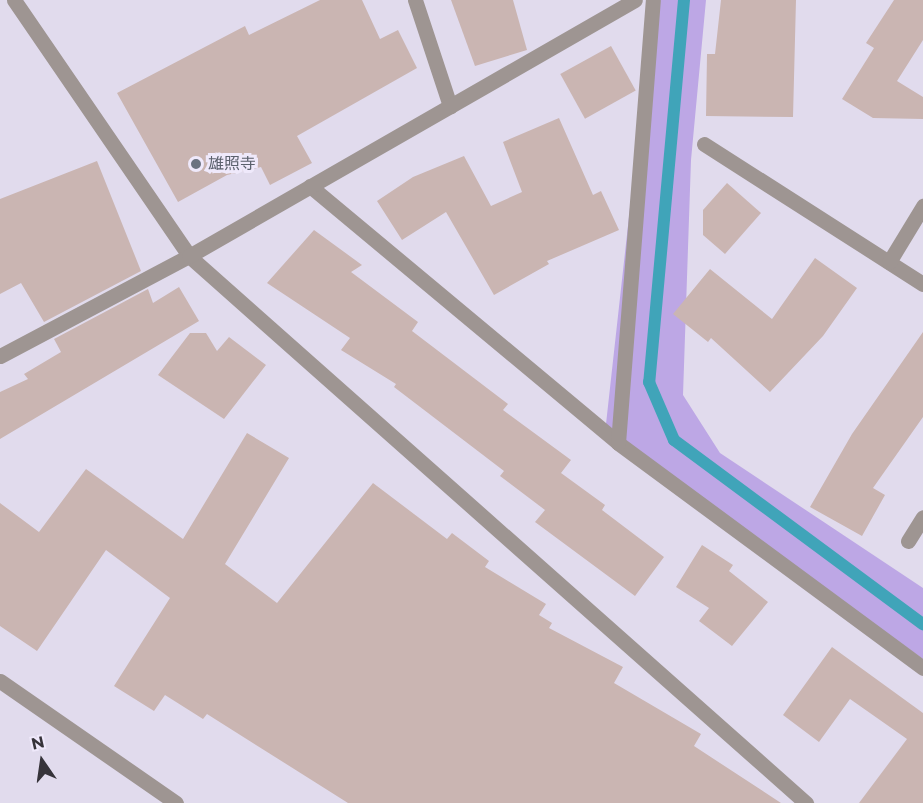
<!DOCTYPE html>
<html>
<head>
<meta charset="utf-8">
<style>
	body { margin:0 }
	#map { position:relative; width:923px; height:803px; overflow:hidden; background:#e1dbed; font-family:Montserrat,"Noto Sans JP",sans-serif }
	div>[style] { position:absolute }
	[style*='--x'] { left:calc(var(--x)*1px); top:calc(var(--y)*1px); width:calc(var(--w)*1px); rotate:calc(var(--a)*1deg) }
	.green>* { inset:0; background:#bda7e5 }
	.stream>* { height:12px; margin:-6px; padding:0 6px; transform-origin:6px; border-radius:6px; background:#40a4b9 }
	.building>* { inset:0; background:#cab5b2; transform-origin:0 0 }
	.minor>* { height:15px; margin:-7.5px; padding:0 7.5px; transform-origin:7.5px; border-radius:7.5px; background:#9e9592 }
	.dots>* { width:16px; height:16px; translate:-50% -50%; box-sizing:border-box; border:3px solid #efe9fb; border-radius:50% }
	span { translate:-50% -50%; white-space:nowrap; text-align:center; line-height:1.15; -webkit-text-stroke:6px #efe9fb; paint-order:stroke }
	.worship-label { font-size:16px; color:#5b616d }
	.left { translate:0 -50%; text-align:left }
	.north { position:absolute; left:12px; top:731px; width:60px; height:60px; -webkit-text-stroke:4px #efe9fb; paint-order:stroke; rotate:347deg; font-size:16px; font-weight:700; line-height:24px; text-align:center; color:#36333a }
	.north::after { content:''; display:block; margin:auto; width:21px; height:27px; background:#36333a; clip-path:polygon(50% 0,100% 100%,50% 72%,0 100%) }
</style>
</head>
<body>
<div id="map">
	<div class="green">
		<div style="clip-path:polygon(653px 0,706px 0,691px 160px,683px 395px,720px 453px,923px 588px,923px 659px,605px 433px)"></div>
	</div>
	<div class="stream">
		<div style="--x:684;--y:0;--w:384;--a:95.2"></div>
		<div style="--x:649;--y:382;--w:63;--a:66.7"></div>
		<div style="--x:674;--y:440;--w:310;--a:36.5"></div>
	</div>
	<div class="building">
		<div style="clip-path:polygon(320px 0,362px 0,380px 39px,398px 30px,417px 68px,297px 136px,312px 163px,270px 185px,261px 167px,227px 175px,178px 202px,117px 93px,245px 26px,249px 35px)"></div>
		<div style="clip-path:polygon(451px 0,513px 0,527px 50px,475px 66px)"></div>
		<div style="clip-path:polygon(721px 0,796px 0,793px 117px,706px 116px,707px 54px,715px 54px)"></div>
		<div style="clip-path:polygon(894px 0,923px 0,923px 40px,897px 81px,923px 97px,923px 119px,873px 118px,842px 99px,874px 48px,866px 43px)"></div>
		<div style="left:611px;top:46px;width:51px;height:58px;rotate:61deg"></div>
		<div style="clip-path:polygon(559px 118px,593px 195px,601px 191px,619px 230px,547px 261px,549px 264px,494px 295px,446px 212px,402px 240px,377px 201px,413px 177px,464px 156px,491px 206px,522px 192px,503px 142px)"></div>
		<div style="clip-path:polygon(97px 161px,141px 271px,44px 322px,21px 283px,0 294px,0 199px)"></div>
		<div style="clip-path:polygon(727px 183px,761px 213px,725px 254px,703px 235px,703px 210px)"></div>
		<div style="clip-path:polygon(314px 230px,362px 265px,351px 272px,418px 322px,412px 331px,508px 404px,503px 410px,571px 460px,561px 473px,605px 505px,602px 510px,664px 557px,635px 596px,535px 522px,545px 510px,500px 476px,504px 471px,394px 387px,396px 384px,341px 350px,350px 338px,267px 283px)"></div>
		<div style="clip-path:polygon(815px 258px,857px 288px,823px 336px,770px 392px,711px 338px,708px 342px,673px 314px,710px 269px,772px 319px)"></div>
		<div style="clip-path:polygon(179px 287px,199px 321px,0 439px,0 392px,28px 379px,24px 374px,61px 352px,54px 339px,148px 289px,153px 303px)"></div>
		<div style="clip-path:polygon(923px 332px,923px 417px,873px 488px,885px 495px,862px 536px,810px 507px,852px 434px)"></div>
		<div style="clip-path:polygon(190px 333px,206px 333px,217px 351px,229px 337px,266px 365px,224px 419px,158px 375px)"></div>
		<div style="clip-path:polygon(247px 433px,289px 458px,225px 564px,277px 603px,373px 483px,447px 539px,452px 533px,489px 561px,485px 567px,546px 604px,539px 615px,552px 623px,549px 628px,623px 667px,614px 683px,701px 734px,694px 746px,781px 803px,348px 803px,207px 714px,203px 719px,165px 695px,154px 711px,114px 686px,170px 598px,106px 550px,37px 651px,0 626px,0 503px,39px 532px,86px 469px,183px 539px)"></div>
		<div style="clip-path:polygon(702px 545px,733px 565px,729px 571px,768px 602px,732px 646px,699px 621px,709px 608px,676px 587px)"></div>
		<div style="clip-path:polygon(832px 647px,923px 713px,923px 803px,859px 803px,907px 739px,850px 699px,819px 742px,783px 715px)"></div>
	</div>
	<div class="minor">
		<div style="--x:14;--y:0;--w:310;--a:55.6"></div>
		<div style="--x:189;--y:256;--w:825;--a:41.56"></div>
		<div style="--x:415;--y:0;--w:112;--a:71.7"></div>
		<div style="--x:704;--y:144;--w:260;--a:32.6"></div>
		<div style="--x:310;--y:186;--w:401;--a:39.8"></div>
		<div style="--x:618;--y:443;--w:379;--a:36.4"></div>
		<div style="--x:889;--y:262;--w:66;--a:-58.7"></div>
		<div style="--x:0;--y:356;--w:214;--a:-27.9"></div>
		<div style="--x:189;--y:256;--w:514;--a:-29.86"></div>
		<div style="--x:618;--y:443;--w:444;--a:-85.5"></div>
		<div style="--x:908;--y:541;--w:28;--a:-58"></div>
		<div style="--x:0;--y:681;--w:214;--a:34.7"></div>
	</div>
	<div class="dots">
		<div style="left:196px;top:164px;background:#6b7280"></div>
	</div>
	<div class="worship-label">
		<span class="left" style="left:208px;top:164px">雄照寺</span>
	</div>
	<div class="north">N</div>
</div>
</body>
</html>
